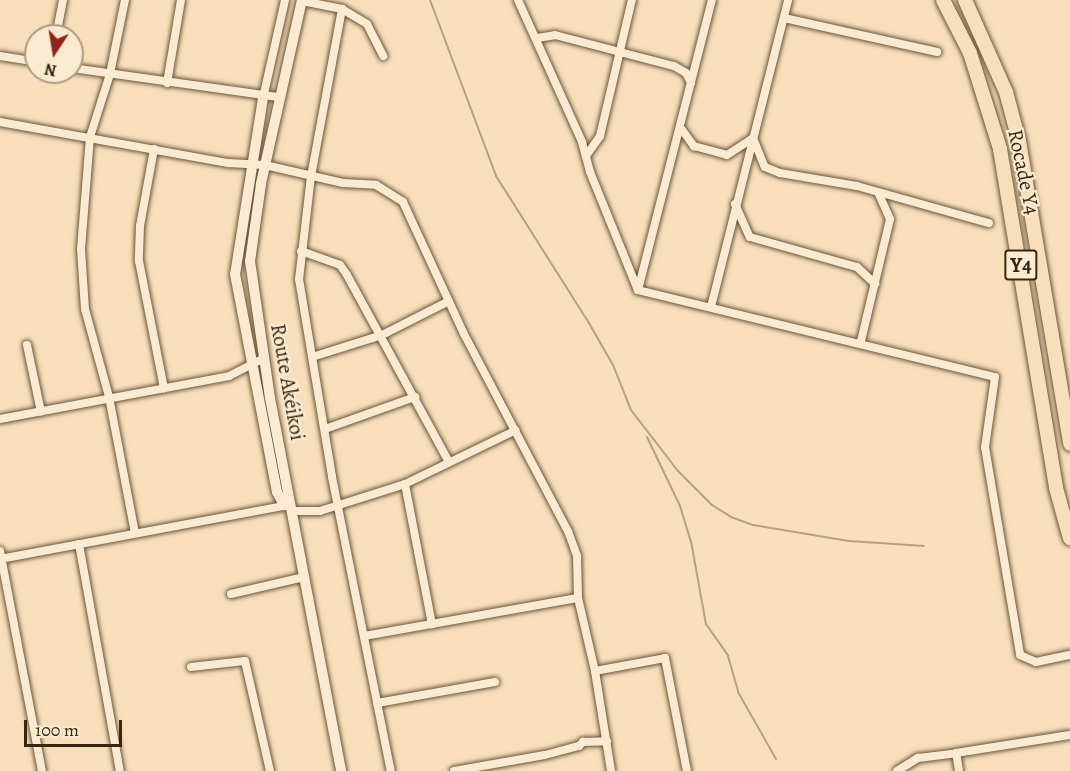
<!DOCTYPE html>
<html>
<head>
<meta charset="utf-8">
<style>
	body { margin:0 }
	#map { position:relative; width:1070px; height:771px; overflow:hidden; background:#f8deba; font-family:Alegreya,serif }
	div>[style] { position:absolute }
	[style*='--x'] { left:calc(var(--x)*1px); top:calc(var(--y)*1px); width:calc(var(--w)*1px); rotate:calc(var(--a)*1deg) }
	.stream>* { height:2px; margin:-1px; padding:0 1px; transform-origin:1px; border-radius:1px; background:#b7a080 }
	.roads { filter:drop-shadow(0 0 2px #68553a) drop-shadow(0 0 2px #68553a) }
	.street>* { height:8px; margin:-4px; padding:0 4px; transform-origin:4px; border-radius:4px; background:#faead2 }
	.secondary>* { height:10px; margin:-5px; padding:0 5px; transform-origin:5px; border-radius:5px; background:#faead2 }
	.highway>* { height:14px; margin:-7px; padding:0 7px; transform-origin:7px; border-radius:7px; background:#f8deba }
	span { translate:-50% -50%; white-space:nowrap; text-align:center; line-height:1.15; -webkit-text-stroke:4.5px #faead2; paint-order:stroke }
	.shield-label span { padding:2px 4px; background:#faead2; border:2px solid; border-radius:4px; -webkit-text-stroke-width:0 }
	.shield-label { font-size:20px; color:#382710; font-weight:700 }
	.street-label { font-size:21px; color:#382710 }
	.north { position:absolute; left:24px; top:24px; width:60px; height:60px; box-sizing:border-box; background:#faead2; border:2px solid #ac9c84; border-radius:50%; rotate:192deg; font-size:16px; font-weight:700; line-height:24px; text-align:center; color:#382710 }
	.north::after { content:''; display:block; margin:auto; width:21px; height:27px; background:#8f2418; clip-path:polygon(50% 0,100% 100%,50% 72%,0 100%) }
	.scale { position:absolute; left:24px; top:720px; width:98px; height:27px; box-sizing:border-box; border:3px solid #382710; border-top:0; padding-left:8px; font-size:18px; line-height:21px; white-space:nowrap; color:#382710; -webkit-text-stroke:4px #faead2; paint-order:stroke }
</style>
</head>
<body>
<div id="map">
	<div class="stream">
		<div style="--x:430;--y:0;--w:188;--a:69.4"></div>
		<div style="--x:496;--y:176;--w:174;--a:57.7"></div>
		<div style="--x:589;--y:323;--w:48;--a:60.3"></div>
		<div style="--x:613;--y:365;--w:48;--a:68.2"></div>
		<div style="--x:631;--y:410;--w:77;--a:52.4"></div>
		<div style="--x:678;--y:471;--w:48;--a:45"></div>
		<div style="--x:712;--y:505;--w:22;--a:32"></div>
		<div style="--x:731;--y:517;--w:23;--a:20"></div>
		<div style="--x:753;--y:525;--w:97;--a:9.5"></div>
		<div style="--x:849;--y:541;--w:75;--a:3.8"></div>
		<div style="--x:647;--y:437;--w:76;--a:64.4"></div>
		<div style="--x:680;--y:506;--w:37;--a:73"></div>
		<div style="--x:691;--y:541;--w:84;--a:79.8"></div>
		<div style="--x:706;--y:624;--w:39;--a:55"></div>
		<div style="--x:728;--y:656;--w:37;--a:74"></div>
		<div style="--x:738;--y:692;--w:77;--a:60.4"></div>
	</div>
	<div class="roads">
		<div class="street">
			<div style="--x:125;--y:0;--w:76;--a:101.5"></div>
			<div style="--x:110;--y:74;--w:66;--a:107.6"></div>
			<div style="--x:90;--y:137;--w:112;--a:94.6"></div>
			<div style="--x:81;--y:249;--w:60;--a:86.2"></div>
			<div style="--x:85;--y:309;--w:91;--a:74.7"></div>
			<div style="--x:109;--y:397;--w:138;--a:79.2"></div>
			<div style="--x:518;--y:0;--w:156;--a:65.7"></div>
			<div style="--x:582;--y:142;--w:31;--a:75"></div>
			<div style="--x:590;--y:172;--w:127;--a:67.9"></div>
			<div style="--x:638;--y:290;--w:367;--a:13.7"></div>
			<div style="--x:995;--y:377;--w:71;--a:98.1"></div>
			<div style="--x:985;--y:447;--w:211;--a:80.4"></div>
			<div style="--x:1020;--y:655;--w:17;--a:24"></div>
			<div style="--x:1036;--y:662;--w:35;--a:-12"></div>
			<div style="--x:302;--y:1;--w:41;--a:11.3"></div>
			<div style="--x:342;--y:9;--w:29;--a:31"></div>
			<div style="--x:367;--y:24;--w:36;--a:63"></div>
			<div style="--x:342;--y:9;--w:170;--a:100.5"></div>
			<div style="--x:311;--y:176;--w:104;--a:96.6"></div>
			<div style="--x:299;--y:279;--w:201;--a:80.5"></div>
			<div style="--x:332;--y:477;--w:300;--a:78.7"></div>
			<div style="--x:784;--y:18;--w:157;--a:12.5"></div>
			<div style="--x:56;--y:36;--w:37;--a:-79"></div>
			<div style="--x:537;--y:38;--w:18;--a:-9"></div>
			<div style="--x:555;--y:35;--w:123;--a:14.6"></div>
			<div style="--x:674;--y:66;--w:14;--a:30"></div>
			<div style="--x:686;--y:73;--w:11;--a:63"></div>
			<div style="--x:0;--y:56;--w:36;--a:9"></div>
			<div style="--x:72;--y:68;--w:208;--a:8"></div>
			<div style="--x:167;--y:83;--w:84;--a:-80.4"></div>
			<div style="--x:263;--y:98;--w:100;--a:-77.3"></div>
			<div style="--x:0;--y:122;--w:232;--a:10.2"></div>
			<div style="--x:228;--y:163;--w:37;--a:3"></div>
			<div style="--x:265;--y:165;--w:80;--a:13"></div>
			<div style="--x:343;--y:183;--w:33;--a:3"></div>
			<div style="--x:376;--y:185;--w:32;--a:32"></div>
			<div style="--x:403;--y:202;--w:145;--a:65.2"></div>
			<div style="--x:464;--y:334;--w:223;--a:62.2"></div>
			<div style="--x:568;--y:531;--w:27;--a:70"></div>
			<div style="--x:577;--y:556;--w:42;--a:88.6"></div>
			<div style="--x:578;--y:598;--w:75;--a:76.9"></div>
			<div style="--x:595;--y:671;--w:101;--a:80.9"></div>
			<div style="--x:680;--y:127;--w:24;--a:54"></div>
			<div style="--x:694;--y:146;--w:34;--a:15"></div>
			<div style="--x:727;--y:155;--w:31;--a:-33"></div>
			<div style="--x:753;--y:138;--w:31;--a:68"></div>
			<div style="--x:765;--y:167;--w:16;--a:22"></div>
			<div style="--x:780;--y:173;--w:78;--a:9.6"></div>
			<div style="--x:857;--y:186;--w:137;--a:15.7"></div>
			<div style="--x:154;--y:149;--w:78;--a:100.3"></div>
			<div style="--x:140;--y:226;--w:35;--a:92"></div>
			<div style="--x:139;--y:261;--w:130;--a:78.9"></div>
			<div style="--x:586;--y:156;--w:24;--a:-55"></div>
			<div style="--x:600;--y:136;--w:140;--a:-76.8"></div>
			<div style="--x:735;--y:204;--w:36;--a:66"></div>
			<div style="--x:750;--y:237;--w:111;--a:15.7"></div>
			<div style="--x:857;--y:267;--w:25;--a:43"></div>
			<div style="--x:301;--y:251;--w:41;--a:19.7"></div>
			<div style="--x:340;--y:265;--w:12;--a:55"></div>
			<div style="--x:347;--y:275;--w:211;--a:61.4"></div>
			<div style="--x:638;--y:290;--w:299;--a:-75.7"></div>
			<div style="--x:711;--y:307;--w:317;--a:-75.9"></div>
			<div style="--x:861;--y:341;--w:125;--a:-76.6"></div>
			<div style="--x:890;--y:219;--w:27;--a:-114"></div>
			<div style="--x:27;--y:345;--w:68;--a:78.2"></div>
			<div style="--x:312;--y:357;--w:73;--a:-17.4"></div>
			<div style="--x:382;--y:335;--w:75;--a:-26.9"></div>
			<div style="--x:0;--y:419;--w:233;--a:-10.6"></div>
			<div style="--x:229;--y:376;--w:39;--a:-27"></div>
			<div style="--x:325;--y:429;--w:96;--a:-19.6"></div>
			<div style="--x:405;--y:484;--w:143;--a:79.1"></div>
			<div style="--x:291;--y:511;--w:29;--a:0"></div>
			<div style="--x:320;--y:511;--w:89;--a:-17.6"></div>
			<div style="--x:405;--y:484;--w:123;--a:-25.9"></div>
			<div style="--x:79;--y:544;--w:231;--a:79.8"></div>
			<div style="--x:0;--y:551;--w:224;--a:79.2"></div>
			<div style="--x:0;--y:559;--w:293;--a:-10.6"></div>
			<div style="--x:231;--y:594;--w:75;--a:-13.1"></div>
			<div style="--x:364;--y:636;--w:217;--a:-10.1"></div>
			<div style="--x:191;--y:667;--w:54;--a:-6.3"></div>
			<div style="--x:245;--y:661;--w:113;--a:77.2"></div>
			<div style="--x:595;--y:671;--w:71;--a:-10.5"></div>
			<div style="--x:665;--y:658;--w:115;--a:79"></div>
			<div style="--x:377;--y:703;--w:120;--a:-10.1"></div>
			<div style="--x:454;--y:771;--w:92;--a:-10"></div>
			<div style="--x:545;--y:755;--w:35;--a:-15"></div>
			<div style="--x:579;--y:746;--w:6;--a:-45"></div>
			<div style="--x:583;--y:742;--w:24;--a:-2"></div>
			<div style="--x:897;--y:771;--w:25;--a:-32"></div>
			<div style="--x:918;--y:758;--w:38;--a:-7"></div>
			<div style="--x:959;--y:771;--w:18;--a:-99"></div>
			<div style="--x:956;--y:753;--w:115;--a:-9"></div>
		</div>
		<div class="secondary">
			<div style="--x:302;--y:0;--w:189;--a:102.6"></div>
			<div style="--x:261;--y:184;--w:78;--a:98.1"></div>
			<div style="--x:250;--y:261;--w:138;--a:81.7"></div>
			<div style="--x:270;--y:398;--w:380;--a:79.2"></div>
			<div style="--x:263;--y:98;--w:178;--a:99"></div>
			<div style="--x:235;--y:274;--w:222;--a:79.1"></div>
			<div style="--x:277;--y:492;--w:15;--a:62"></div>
		</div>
		<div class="highway">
			<div style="--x:943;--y:0;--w:59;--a:63"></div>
			<div style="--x:970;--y:53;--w:101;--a:72.6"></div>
			<div style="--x:1000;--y:149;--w:344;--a:80.6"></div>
			<div style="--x:1056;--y:488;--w:52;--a:74.4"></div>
			<div style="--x:965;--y:0;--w:101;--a:66"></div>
			<div style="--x:1006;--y:92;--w:51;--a:75.1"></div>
			<div style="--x:1019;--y:141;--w:307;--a:80.4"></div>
		</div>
	</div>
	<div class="shield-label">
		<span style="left:1021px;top:265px">Y4</span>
	</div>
	<div class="street-label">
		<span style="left:1024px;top:172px;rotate:78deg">Rocade Y4</span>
		<span style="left:288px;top:382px;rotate:80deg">Route Akéikoi</span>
	</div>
	<div class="north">N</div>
	<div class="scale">100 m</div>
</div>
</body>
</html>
